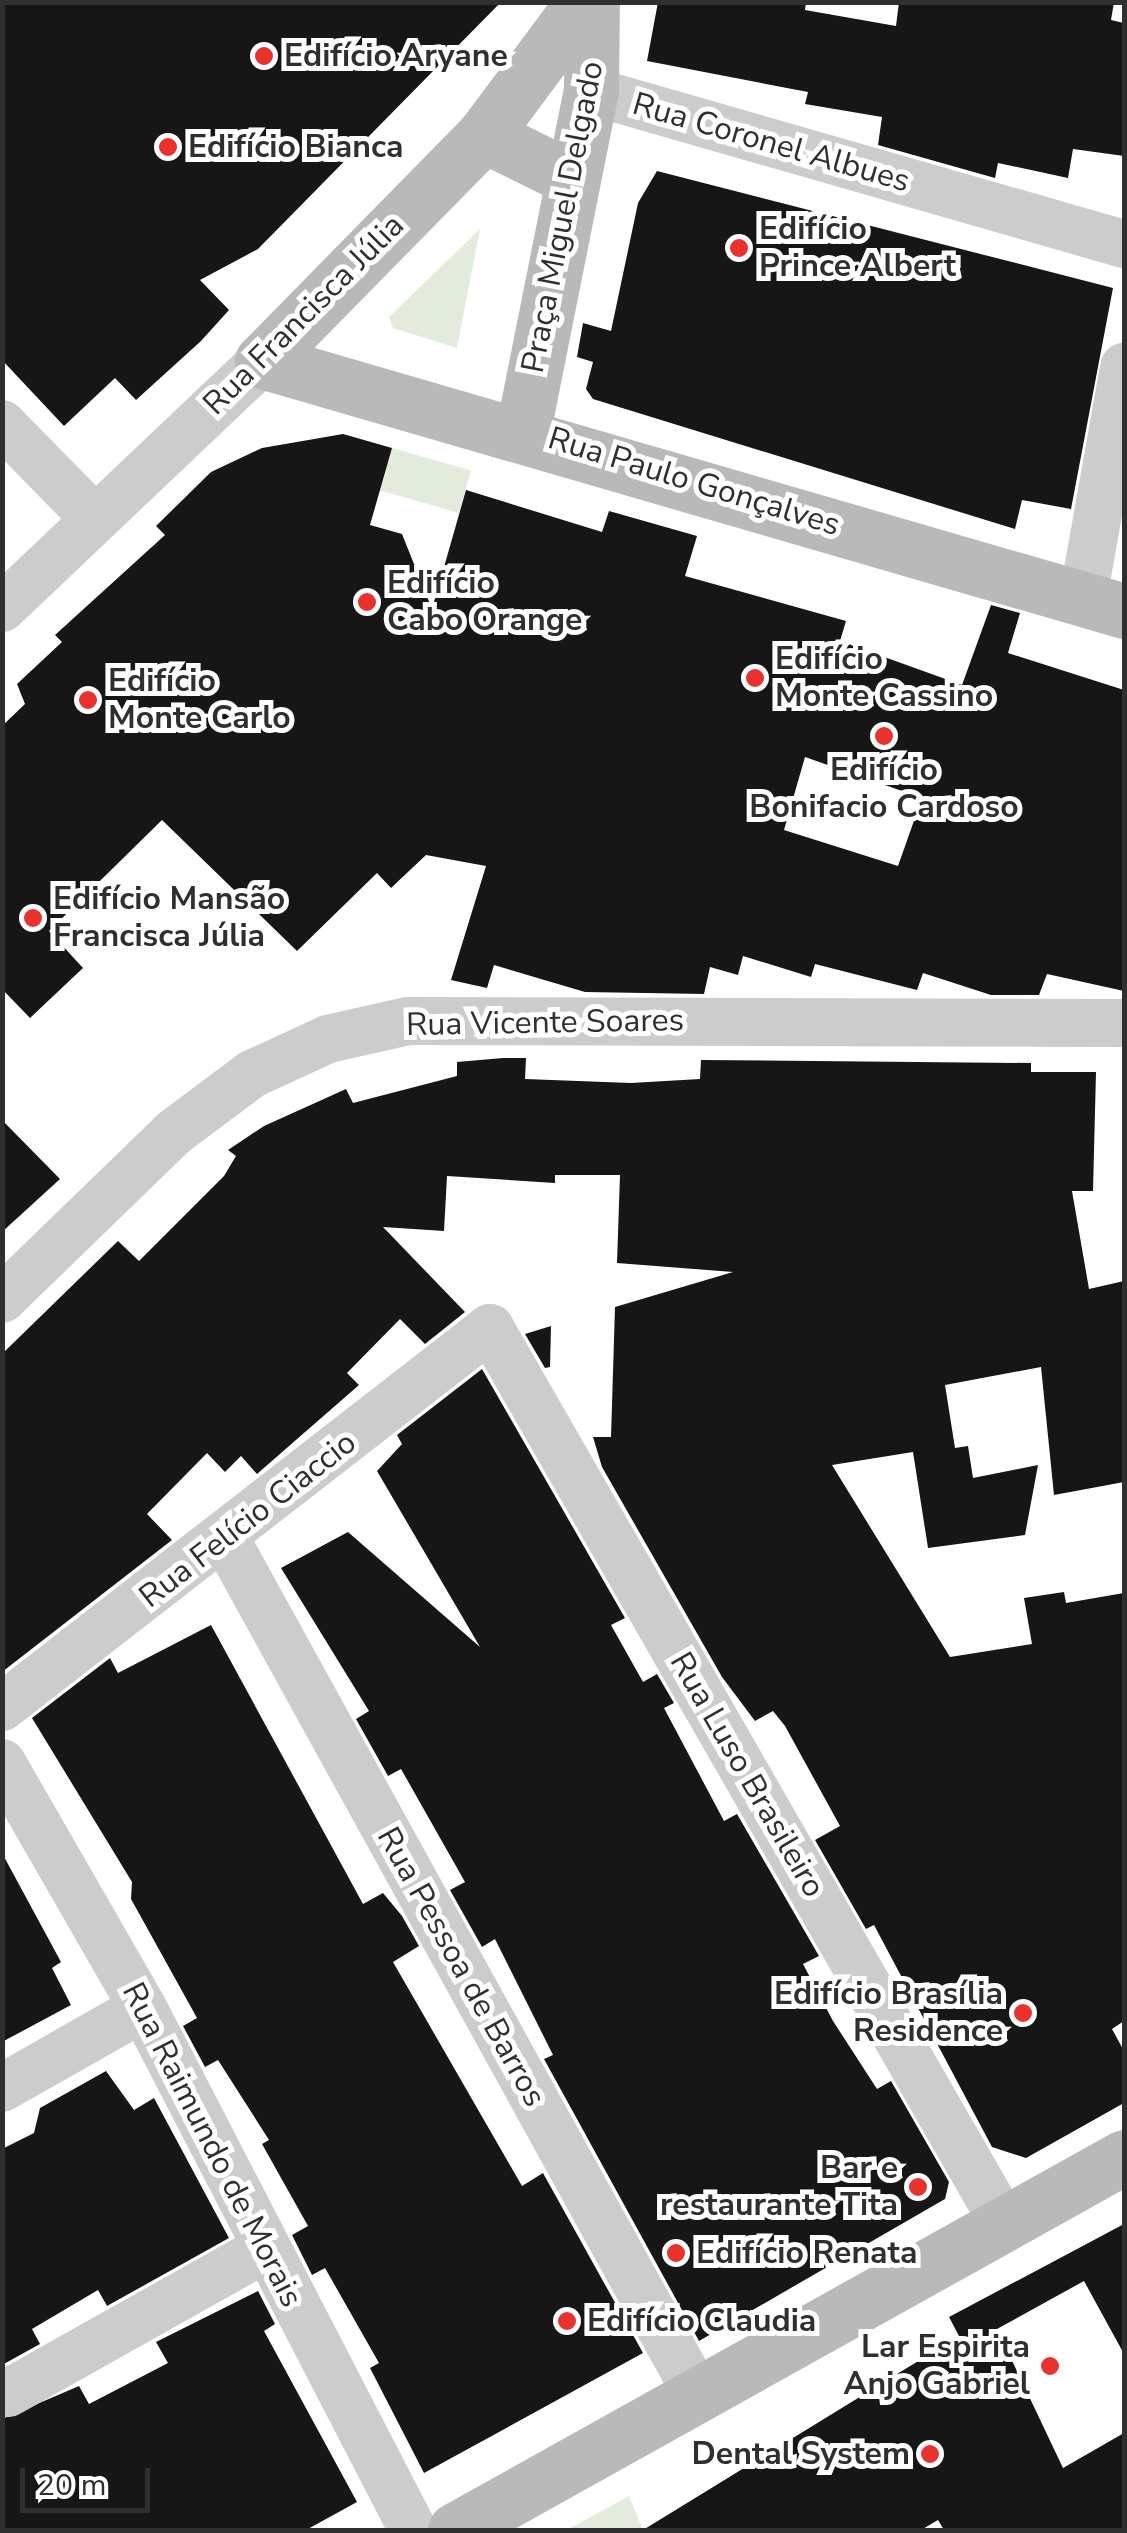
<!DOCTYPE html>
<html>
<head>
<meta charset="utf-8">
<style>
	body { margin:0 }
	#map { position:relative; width:1127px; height:2533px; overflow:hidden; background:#fff; font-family:"Nunito Sans",sans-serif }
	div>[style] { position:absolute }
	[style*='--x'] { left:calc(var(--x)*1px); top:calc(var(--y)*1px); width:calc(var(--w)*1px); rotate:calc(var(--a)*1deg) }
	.green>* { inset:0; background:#e3ecdc; transform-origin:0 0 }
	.building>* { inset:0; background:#161616 }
	.street>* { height:48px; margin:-24px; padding:0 24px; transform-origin:24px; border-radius:24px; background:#ccc }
	.secondary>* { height:55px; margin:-27.5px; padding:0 27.5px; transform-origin:27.5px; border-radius:27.5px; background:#b9b9b9 }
	.dots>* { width:28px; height:28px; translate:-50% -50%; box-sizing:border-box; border:5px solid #fff; border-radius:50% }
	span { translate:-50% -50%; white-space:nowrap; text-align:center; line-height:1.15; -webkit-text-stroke:10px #fff; paint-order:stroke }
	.poi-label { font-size:32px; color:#2f2f2f; font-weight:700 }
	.left { translate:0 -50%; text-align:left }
	.right { translate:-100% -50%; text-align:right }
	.street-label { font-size:32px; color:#2f2f2f }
	.frame { position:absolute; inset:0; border:5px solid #2f2f2f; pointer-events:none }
	.scale { position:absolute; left:20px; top:2468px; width:130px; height:45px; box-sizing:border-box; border:5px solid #2f2f2f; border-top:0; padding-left:12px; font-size:30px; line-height:35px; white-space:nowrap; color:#2f2f2f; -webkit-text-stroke:8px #fff; paint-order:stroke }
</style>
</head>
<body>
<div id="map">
	<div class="green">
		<div style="clip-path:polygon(480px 229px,457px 348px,393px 328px,389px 317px)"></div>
		<div style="left:392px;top:448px;width:82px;height:44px;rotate:16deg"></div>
		<div style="clip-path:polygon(629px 2496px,643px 2530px,567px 2530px)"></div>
	</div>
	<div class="building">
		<div style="clip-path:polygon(2px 2px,501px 2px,258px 249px,200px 280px,229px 310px,201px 341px,136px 400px,115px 378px,64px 426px,2px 360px)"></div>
		<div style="clip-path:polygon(658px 2px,806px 2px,805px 10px,896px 26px,899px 2px,1114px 2px,1111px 20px,1124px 23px,1124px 156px,1073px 149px,1068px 178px,998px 163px,995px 178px,878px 145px,882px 117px,805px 104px,808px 92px,647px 61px)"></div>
		<div style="clip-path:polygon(657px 171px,1113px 288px,1071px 509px,1022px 500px,1015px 529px,593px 399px,586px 389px,593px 362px,577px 357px,583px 323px,611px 331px,638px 203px)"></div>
		<div style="clip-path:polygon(evenodd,343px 434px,392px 448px,370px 525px,402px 534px,432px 609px,466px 490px,602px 532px,609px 511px,697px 536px,685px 576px,846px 621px,840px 641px,962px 685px,991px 605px,1020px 613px,1008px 653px,1124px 690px,1124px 991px,1047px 974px,1039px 995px,991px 995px,923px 973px,917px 990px,815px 964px,811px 977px,743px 956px,738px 975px,710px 967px,704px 994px,585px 992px,494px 965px,487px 988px,451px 980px,486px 866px,426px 855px,391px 888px,377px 873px,297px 951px,162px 820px,49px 931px,83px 968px,30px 1018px,2px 989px,2px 726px,25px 704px,17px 684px,62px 642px,55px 635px,165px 535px,156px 526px,211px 472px,262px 448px,343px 434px,805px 757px,922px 798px,898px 866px,784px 830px,805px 757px)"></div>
		<div style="clip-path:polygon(503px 1058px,526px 1058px,525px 1079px,631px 1083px,700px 1079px,701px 1060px,1031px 1063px,1031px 1072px,1096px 1072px,1093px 1191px,1072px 1191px,1089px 1289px,1124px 1281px,1124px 1482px,1054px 1495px,1041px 1367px,945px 1385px,955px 1448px,968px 1446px,973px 1478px,1038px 1465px,1025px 1535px,928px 1548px,913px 1452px,832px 1465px,950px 1657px,1032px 1644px,1024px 1598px,1064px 1592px,1066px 1603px,1124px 1593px,1124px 2021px,1112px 2029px,1124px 2051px,1124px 2103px,1026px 2158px,992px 2147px,874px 1925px,866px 1929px,815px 1840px,840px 1826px,785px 1726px,773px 1711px,755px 1721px,722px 1677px,602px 1467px,593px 1437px,611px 1437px,615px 1307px,733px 1272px,617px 1263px,620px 1175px,555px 1175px,555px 1183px,447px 1176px,444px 1231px,383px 1227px,465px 1312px,425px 1344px,400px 1319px,347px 1373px,359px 1385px,257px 1474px,241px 1456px,225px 1472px,207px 1453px,147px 1514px,172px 1540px,2px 1672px,2px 1354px,118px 1241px,139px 1261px,224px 1176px,236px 1156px,228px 1150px,264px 1126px,346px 1089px,353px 1103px,457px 1076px,457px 1062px)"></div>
		<div style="clip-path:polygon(2px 1120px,60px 1179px,2px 1232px)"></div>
		<div style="clip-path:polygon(551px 1326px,550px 1367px,545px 1368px,525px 1334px)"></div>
		<div style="clip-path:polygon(482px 1369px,625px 1618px,611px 1625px,643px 1682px,657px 1674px,674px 1703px,664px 1708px,724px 1821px,737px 1814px,819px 1956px,803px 1964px,833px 2021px,877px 2089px,891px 2081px,949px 2182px,945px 2199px,699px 2341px,544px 2059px,553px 2055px,495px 1939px,482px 1947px,450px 1890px,465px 1882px,401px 1769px,388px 1776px,356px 1719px,369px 1711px,281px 1568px,348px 1532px,480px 1647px,377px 1471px,402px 1444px,397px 1435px)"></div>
		<div style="clip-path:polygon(211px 1625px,363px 1904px,383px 1893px,402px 1916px,419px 1946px,393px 1962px,522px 2186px,543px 2173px,643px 2353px,424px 2473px,370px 2368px,379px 2363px,325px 2268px,312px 2275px,292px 2235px,308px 2226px,262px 2144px,269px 2140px,218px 2060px,205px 2067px,183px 2026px,197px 2018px,131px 1899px,132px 1882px,32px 1718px,110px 1658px,118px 1673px)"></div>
		<div style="clip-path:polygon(2px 1853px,61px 1962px,52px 1968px,71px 2005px,2px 2042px)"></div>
		<div style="clip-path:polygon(106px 2071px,134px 2110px,154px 2098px,229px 2238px,107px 2306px,98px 2290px,32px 2329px,40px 2344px,2px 2365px,2px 2149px,34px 2133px,40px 2108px)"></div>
		<div style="clip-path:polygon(1124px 2224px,1124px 2354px,1084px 2281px,997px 2329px,1063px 2468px,1124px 2433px,1124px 2530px,944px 2530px,938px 2520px,921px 2530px,643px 2530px,959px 2336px,949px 2317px)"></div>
		<div style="clip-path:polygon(258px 2291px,275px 2324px,264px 2331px,357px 2502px,306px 2530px,2px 2530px,2px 2419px,79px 2386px,89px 2404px,168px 2363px,156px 2342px)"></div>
	</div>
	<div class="street">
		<div style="--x:591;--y:91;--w:555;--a:16.02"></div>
		<div style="--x:2;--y:424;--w:132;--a:45.6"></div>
		<div style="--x:1083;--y:598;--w:235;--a:-79.9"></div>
		<div style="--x:2;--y:608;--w:359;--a:-43.5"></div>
		<div style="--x:2;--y:1299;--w:238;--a:-44.1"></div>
		<div style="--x:173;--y:1133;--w:99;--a:-36.8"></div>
		<div style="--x:252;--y:1074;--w:84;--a:-24.7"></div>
		<div style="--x:328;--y:1039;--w:82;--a:-12.7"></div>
		<div style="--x:408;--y:1021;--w:716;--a:0.16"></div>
		<div style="--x:226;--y:1540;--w:975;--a:61.12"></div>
		<div style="--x:2;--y:1707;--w:618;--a:-37.83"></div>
		<div style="--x:490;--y:1328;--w:1031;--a:60.15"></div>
		<div style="--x:2;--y:1763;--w:283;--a:60.1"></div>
		<div style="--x:143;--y:2008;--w:588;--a:62.65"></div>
		<div style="--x:2;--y:2088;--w:162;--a:-29.6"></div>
		<div style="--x:8;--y:2393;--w:295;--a:-29.3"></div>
	</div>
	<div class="secondary">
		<div style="--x:484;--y:135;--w:99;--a:26.3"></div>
		<div style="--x:262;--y:361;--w:898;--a:16.17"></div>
		<div style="--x:262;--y:361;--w:317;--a:-45.5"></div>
		<div style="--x:484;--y:135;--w:166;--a:-53.3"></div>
		<div style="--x:523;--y:430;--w:346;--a:-78.7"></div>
		<div style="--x:591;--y:91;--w:89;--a:-89.4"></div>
		<div style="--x:455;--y:2530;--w:766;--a:-29.14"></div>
	</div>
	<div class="dots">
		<div style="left:264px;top:56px;background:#e9312d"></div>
		<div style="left:168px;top:147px;background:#e9312d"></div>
		<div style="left:739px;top:248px;background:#e9312d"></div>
		<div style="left:367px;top:602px;background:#e9312d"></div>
		<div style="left:755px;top:678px;background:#e9312d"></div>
		<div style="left:88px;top:700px;background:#e9312d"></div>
		<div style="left:884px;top:736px;background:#e9312d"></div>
		<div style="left:33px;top:918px;background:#e9312d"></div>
		<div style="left:1023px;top:2013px;background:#e9312d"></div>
		<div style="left:918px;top:2187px;background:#e9312d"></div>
		<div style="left:676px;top:2253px;background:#e9312d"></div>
		<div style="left:567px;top:2321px;background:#e9312d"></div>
		<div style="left:1050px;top:2366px;background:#e9312d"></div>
		<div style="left:930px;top:2454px;background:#e9312d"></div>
	</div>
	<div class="poi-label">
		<span class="left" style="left:284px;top:56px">Edifício Aryane</span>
		<span class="left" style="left:188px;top:147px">Edifício Bianca</span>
		<span class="left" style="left:759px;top:248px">Edifício<br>Prince Albert</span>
		<span class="left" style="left:387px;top:602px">Edifício<br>Cabo Orange</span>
		<span class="left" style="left:775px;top:678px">Edifício<br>Monte Cassino</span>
		<span class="left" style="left:108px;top:700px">Edifício<br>Monte Carlo</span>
		<span style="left:884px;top:789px">Edifício<br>Bonifacio Cardoso</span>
		<span class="left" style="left:53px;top:918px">Edifício Mansão<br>Francisca Júlia</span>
		<span class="right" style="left:1003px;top:2013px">Edifício Brasília<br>Residence</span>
		<span class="right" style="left:898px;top:2187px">Bar e<br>restaurante Tita</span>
		<span class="left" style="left:696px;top:2253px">Edifício Renata</span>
		<span class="left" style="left:587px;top:2321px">Edifício Claudia</span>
		<span class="right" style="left:1030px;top:2366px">Lar Espirita<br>Anjo Gabriel</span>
		<span class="right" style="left:910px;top:2454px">Dental System</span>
	</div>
	<div class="street-label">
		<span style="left:771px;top:143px;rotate:16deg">Rua Coronel Albues</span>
		<span style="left:563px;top:217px;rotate:-79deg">Praça Miguel Delgado</span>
		<span style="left:304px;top:315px;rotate:-45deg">Rua Francisca Júlia</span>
		<span style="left:694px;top:482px;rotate:17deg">Rua Paulo Gonçalves</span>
		<span style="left:545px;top:1023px;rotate:-1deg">Rua Vicente Soares</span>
		<span style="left:248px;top:1520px;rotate:-38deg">Rua Felício Ciaccio</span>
		<span style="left:747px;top:1775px;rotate:60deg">Rua Luso Brasileiro</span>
		<span style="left:461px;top:1967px;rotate:61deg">Rua Pessoa de Barros</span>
		<span style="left:212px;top:2145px;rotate:63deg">Rua Raimundo de Morais</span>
	</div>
	<div class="frame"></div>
	<div class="scale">20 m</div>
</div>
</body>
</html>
